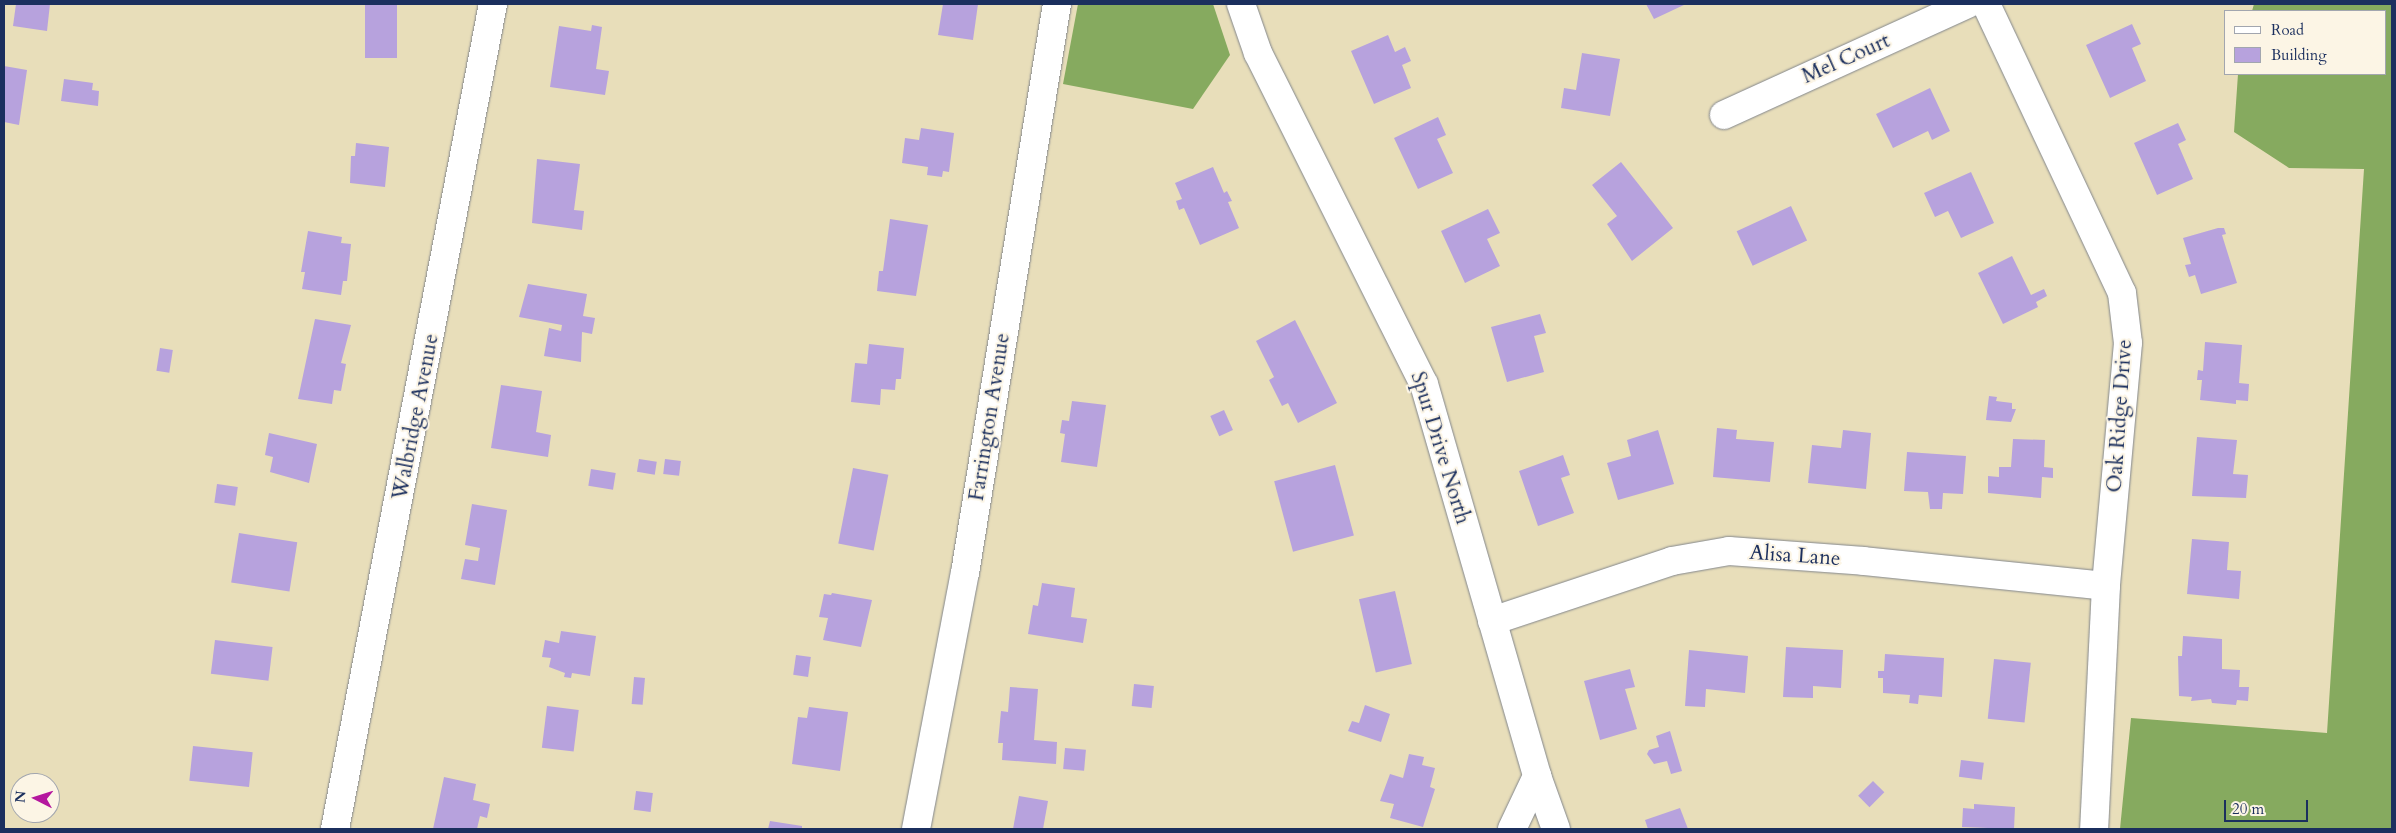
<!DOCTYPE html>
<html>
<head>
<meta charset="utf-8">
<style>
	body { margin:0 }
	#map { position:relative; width:2396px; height:833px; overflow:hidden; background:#e8deba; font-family:Cardo,serif }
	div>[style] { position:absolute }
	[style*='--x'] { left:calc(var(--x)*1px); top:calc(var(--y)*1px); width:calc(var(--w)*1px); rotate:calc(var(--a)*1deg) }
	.forest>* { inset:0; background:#86aa5f }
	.building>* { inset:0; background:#b7a2dd; transform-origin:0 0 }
	.roads { filter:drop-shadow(0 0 1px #82868c) drop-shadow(0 0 1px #82868c) }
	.street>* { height:28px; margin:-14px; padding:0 14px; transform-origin:14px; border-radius:14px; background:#fff }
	span { translate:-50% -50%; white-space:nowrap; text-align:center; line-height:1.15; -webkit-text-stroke:4px #fcf5e5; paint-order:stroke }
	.street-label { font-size:21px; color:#1b2f5e }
	.frame { position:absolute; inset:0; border:5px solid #1b2f5e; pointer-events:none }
	.legend { position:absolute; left:2224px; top:10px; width:162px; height:65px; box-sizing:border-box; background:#fcf5e5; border:1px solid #a2a6af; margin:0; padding:6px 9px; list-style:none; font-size:15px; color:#1b2f5e }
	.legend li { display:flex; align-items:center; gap:10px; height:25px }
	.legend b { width:25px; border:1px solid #a2a6af }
	.north { position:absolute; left:10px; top:773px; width:50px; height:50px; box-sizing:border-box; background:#fcf5e5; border:1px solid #a2a6af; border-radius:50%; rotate:275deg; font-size:14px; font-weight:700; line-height:20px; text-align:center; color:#1b2f5e }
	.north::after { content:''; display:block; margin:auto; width:18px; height:22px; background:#b5179e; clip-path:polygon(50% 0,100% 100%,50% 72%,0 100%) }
	.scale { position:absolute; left:2224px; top:800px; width:84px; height:22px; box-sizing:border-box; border:2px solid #1b2f5e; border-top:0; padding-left:6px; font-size:15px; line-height:18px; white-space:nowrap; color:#1b2f5e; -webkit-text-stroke:4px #fcf5e5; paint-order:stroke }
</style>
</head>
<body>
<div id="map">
	<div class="forest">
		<div style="clip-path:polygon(1078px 4px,1213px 4px,1230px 55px,1193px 109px,1063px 84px)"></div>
		<div style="clip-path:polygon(2254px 4px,2392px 4px,2392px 829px,2120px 829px,2131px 718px,2327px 733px,2364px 169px,2289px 168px,2234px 132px,2238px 74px,2385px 74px,2385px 11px,2252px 11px)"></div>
	</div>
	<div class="building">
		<div style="clip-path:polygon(16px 4px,50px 4px,47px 31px,13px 26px)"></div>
		<div style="left:365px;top:4px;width:32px;height:54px"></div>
		<div style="clip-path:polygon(943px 4px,978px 4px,973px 40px,938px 35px)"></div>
		<div style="clip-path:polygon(1646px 4px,1686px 4px,1654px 19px)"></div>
		<div style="clip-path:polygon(2132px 24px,2141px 44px,2132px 48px,2146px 81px,2110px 98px,2086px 45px)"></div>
		<div style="clip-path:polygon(592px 25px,602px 27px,596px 69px,609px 71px,605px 95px,550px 87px,559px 26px,591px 31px)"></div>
		<div style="clip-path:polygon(1388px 35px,1395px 52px,1405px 47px,1411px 61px,1402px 65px,1411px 88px,1374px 104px,1351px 51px)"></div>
		<div style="clip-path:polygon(1582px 53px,1620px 59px,1610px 116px,1561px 108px,1564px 88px,1576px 90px)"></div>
		<div style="clip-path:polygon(4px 66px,27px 70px,19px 125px,4px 122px)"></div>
		<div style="clip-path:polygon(64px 79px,93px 83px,92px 90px,99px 91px,98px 106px,61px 101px)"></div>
		<div style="clip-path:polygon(1930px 88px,1950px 131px,1932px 140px,1928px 131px,1893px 148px,1876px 114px)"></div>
		<div style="clip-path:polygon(1438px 117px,1446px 135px,1437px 139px,1453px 173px,1418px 189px,1394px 138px)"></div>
		<div style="clip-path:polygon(2178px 123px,2186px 140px,2178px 144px,2193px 179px,2157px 195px,2134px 143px)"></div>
		<div style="clip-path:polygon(921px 128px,954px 133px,949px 172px,943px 171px,942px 177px,927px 175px,928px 167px,902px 163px,905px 138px,919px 140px)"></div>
		<div style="clip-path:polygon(356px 143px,389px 147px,385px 187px,350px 183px,351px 156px,355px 156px)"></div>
		<div style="clip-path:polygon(537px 159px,580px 164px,574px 210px,584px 211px,582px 230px,532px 223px)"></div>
		<div style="clip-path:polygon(1621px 162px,1673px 228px,1632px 261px,1607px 224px,1617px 216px,1592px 185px)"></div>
		<div style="clip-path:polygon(1213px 167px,1224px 193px,1227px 191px,1232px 201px,1228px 202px,1239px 228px,1200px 245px,1184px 208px,1179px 210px,1176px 201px,1182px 199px,1175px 183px)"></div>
		<div style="clip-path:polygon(1971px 172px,1994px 223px,1961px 238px,1948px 211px,1935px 217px,1924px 193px)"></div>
		<div style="left:1791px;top:206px;width:38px;height:60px;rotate:65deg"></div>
		<div style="clip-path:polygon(1488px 209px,1500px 233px,1487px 239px,1500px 266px,1465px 283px,1441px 231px)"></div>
		<div style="clip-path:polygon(890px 219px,928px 225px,916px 296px,877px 291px,879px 271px,883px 271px)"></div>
		<div style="clip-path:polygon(2218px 228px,2224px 228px,2226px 234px,2222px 235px,2237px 283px,2201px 294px,2195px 275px,2189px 277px,2185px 265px,2191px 264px,2183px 238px)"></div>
		<div style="clip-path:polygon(308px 231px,342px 237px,341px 243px,351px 244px,347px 281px,343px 281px,341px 295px,302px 289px,305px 272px,301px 272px)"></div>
		<div style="clip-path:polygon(2012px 256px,2031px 295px,2044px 289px,2047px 296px,2036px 302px,2038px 307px,2003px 324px,1978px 273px)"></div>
		<div style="clip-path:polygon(528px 284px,587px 294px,583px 316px,595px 318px,592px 334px,582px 332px,581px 362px,544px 356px,549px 328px,561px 331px,562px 325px,519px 317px)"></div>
		<div style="clip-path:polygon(1540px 314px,1546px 333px,1534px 336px,1544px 372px,1507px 382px,1491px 327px)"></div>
		<div style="clip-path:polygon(315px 319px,351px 325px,341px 363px,346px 364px,341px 391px,334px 390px,332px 404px,298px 399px)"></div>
		<div style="clip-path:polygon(1295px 320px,1337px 403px,1298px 423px,1288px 403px,1282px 406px,1269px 380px,1274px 377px,1256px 341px)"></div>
		<div style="clip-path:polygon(2205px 342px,2242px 345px,2239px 383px,2249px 384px,2248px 401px,2236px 400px,2236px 404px,2200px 400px,2202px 380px,2197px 380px,2198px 370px,2203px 371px)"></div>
		<div style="clip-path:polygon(869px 344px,904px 348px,901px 379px,896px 379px,895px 390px,881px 389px,880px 405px,851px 402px,855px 363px,867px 364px)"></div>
		<div style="left:160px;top:348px;width:13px;height:23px;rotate:9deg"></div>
		<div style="clip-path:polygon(501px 385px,542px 391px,536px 432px,551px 435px,548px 457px,491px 448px)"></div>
		<div style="clip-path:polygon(1989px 396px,1997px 397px,1996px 401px,2012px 403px,2012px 409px,2016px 409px,2011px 422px,1986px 420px)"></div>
		<div style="clip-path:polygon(1072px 401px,1106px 405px,1097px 467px,1061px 462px,1065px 434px,1060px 433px,1062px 420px,1069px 421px)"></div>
		<div style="left:1224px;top:410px;width:22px;height:15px;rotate:66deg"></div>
		<div style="clip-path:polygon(1717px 428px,1737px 430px,1736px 439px,1774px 442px,1770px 482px,1713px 477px)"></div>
		<div style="clip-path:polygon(1658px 430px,1674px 484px,1618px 500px,1607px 463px,1631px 456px,1627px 440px)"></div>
		<div style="clip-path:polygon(1843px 430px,1871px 433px,1866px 489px,1808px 483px,1812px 445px,1841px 448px)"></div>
		<div style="clip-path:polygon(269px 433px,317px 444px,309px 483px,270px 472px,273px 457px,265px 455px)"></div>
		<div style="clip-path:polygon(2197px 437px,2237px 440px,2233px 474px,2248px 475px,2246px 498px,2192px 496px)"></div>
		<div style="clip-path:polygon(2013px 439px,2045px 440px,2044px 467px,2053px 468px,2053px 478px,2042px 477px,2041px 498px,1988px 493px,1988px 476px,1999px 477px,1999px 467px,2011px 467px)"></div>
		<div style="clip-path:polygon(1907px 452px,1966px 456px,1963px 494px,1943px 493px,1942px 509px,1930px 509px,1928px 492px,1904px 491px)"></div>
		<div style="clip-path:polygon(1563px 455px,1570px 475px,1561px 478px,1574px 513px,1538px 526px,1519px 471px)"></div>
		<div style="left:639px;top:459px;width:18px;height:13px;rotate:9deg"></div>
		<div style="left:665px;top:459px;width:16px;height:15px;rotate:7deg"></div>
		<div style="left:1335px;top:465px;width:73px;height:63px;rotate:75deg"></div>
		<div style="left:853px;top:468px;width:36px;height:77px;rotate:11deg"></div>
		<div style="left:591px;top:469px;width:25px;height:17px;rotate:9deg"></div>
		<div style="left:217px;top:484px;width:21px;height:19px;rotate:8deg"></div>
		<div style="clip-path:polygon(472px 504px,507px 510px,495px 585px,461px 579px,465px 559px,478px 561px,480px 548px,465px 545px)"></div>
		<div style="left:239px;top:533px;width:59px;height:50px;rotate:9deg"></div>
		<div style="clip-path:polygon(2192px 539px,2229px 542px,2227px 570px,2241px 571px,2239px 599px,2187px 594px)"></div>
		<div style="clip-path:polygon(1042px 583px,1075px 588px,1071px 617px,1087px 619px,1083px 643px,1028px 634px,1033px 605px,1038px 606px)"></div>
		<div style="left:1395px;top:591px;width:75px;height:37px;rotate:77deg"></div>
		<div style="clip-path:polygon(832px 593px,872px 600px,861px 647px,823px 640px,828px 618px,819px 617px,824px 594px,831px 595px)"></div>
		<div style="clip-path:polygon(561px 631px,596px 636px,590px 676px,572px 673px,571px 678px,564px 677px,565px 673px,549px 667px,551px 658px,542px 657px,545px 640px,559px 643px)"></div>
		<div style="clip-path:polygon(2183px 636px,2222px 639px,2222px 669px,2240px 670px,2239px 687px,2249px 687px,2248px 701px,2237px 700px,2236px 705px,2212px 703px,2211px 699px,2191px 701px,2192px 697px,2179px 696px,2178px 656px,2182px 656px)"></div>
		<div style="left:215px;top:640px;width:58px;height:34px;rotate:7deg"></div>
		<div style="clip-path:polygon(1786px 647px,1843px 650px,1841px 688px,1813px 686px,1813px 698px,1783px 697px)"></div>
		<div style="clip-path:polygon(1689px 650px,1748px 656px,1745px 693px,1706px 689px,1705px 707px,1685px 706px)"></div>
		<div style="clip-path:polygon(1885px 654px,1944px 658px,1942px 697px,1919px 695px,1918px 704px,1909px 703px,1910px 695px,1883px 693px,1883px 678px,1878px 678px,1878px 671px,1884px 671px)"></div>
		<div style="left:796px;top:655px;width:15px;height:20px;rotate:8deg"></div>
		<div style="left:1994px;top:659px;width:37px;height:60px;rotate:6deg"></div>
		<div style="clip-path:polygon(1630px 669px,1635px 687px,1625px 689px,1637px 729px,1600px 740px,1584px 681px)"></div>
		<div style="left:634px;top:677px;width:11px;height:27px;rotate:5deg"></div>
		<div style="left:1134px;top:684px;width:20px;height:22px;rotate:6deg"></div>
		<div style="clip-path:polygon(1010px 687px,1038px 689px,1034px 740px,1057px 742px,1056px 764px,1002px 760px,1003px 743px,998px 743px,1001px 711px,1008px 712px)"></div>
		<div style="clip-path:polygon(1365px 705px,1390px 714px,1381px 742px,1348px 731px,1352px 721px,1359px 723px)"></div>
		<div style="left:547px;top:706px;width:32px;height:42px;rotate:7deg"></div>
		<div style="clip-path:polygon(809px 707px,848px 712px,840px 771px,792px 764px,798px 717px,807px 718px)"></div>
		<div style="clip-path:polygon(1670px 731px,1682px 771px,1671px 774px,1667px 761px,1654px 764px,1647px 754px,1649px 750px,1659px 747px,1656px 736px)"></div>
		<div style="left:193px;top:746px;width:60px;height:35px;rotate:6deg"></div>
		<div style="left:1065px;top:748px;width:21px;height:21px;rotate:5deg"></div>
		<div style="clip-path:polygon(1409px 754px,1424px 757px,1422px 765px,1435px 768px,1430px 787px,1435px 789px,1423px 827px,1390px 818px,1394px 804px,1380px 801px,1390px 774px,1403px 778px)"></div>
		<div style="left:1961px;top:760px;width:23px;height:17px;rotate:7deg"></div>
		<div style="clip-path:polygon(444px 777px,476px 784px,473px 800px,490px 804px,487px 818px,480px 816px,477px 829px,433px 829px)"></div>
		<div style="left:1873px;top:781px;width:16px;height:21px;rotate:45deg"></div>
		<div style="left:636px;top:791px;width:17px;height:19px;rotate:7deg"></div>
		<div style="clip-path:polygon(1019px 796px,1048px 801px,1043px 829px,1013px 829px)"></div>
		<div style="clip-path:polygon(1974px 804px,2015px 807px,2014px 829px,1962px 827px,1963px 808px,1974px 809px)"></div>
		<div style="clip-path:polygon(1680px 808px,1688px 829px,1648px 829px,1645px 820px)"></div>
		<div style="clip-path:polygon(770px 821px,802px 826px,802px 829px,768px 829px)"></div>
	</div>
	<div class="roads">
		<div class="street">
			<div style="--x:1241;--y:4;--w:52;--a:70.9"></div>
			<div style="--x:1258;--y:53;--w:370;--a:63.4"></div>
			<div style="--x:1424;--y:384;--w:408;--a:73.9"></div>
			<div style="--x:1537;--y:776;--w:56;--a:70.3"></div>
			<div style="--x:1986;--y:4;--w:319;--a:64.8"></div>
			<div style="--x:2122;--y:293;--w:50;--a:83.2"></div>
			<div style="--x:2128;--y:343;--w:244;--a:95.2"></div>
			<div style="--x:2106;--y:586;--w:243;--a:92.8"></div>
			<div style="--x:1724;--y:115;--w:268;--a:-24.5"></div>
			<div style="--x:1492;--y:621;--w:190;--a:-18.4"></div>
			<div style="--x:1672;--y:561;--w:58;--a:-10"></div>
			<div style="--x:1729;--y:551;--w:135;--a:4.2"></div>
			<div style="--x:1864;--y:561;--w:243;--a:5.9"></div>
			<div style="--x:335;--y:829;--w:840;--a:-79.16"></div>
			<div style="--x:916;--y:829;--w:261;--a:-79.2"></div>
			<div style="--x:965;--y:573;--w:576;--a:-80.82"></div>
			<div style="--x:1512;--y:829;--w:59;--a:-64.7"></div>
		</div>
	</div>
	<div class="street-label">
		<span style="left:1846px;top:59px;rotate:-24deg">Mel Court</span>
		<span style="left:2120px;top:416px;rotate:-86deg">Oak Ridge Drive</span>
		<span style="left:416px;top:417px;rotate:-79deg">Walbridge Avenue</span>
		<span style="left:990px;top:417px;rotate:-81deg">Farrington Avenue</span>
		<span style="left:1440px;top:448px;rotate:73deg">Spur Drive North</span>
		<span style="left:1795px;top:556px;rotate:4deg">Alisa Lane</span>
	</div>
	<div class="frame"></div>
	<ul class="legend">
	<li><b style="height:6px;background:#fff"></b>Road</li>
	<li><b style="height:14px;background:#b7a2dd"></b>Building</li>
	</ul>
	<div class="north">N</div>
	<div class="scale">20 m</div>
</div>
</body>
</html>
